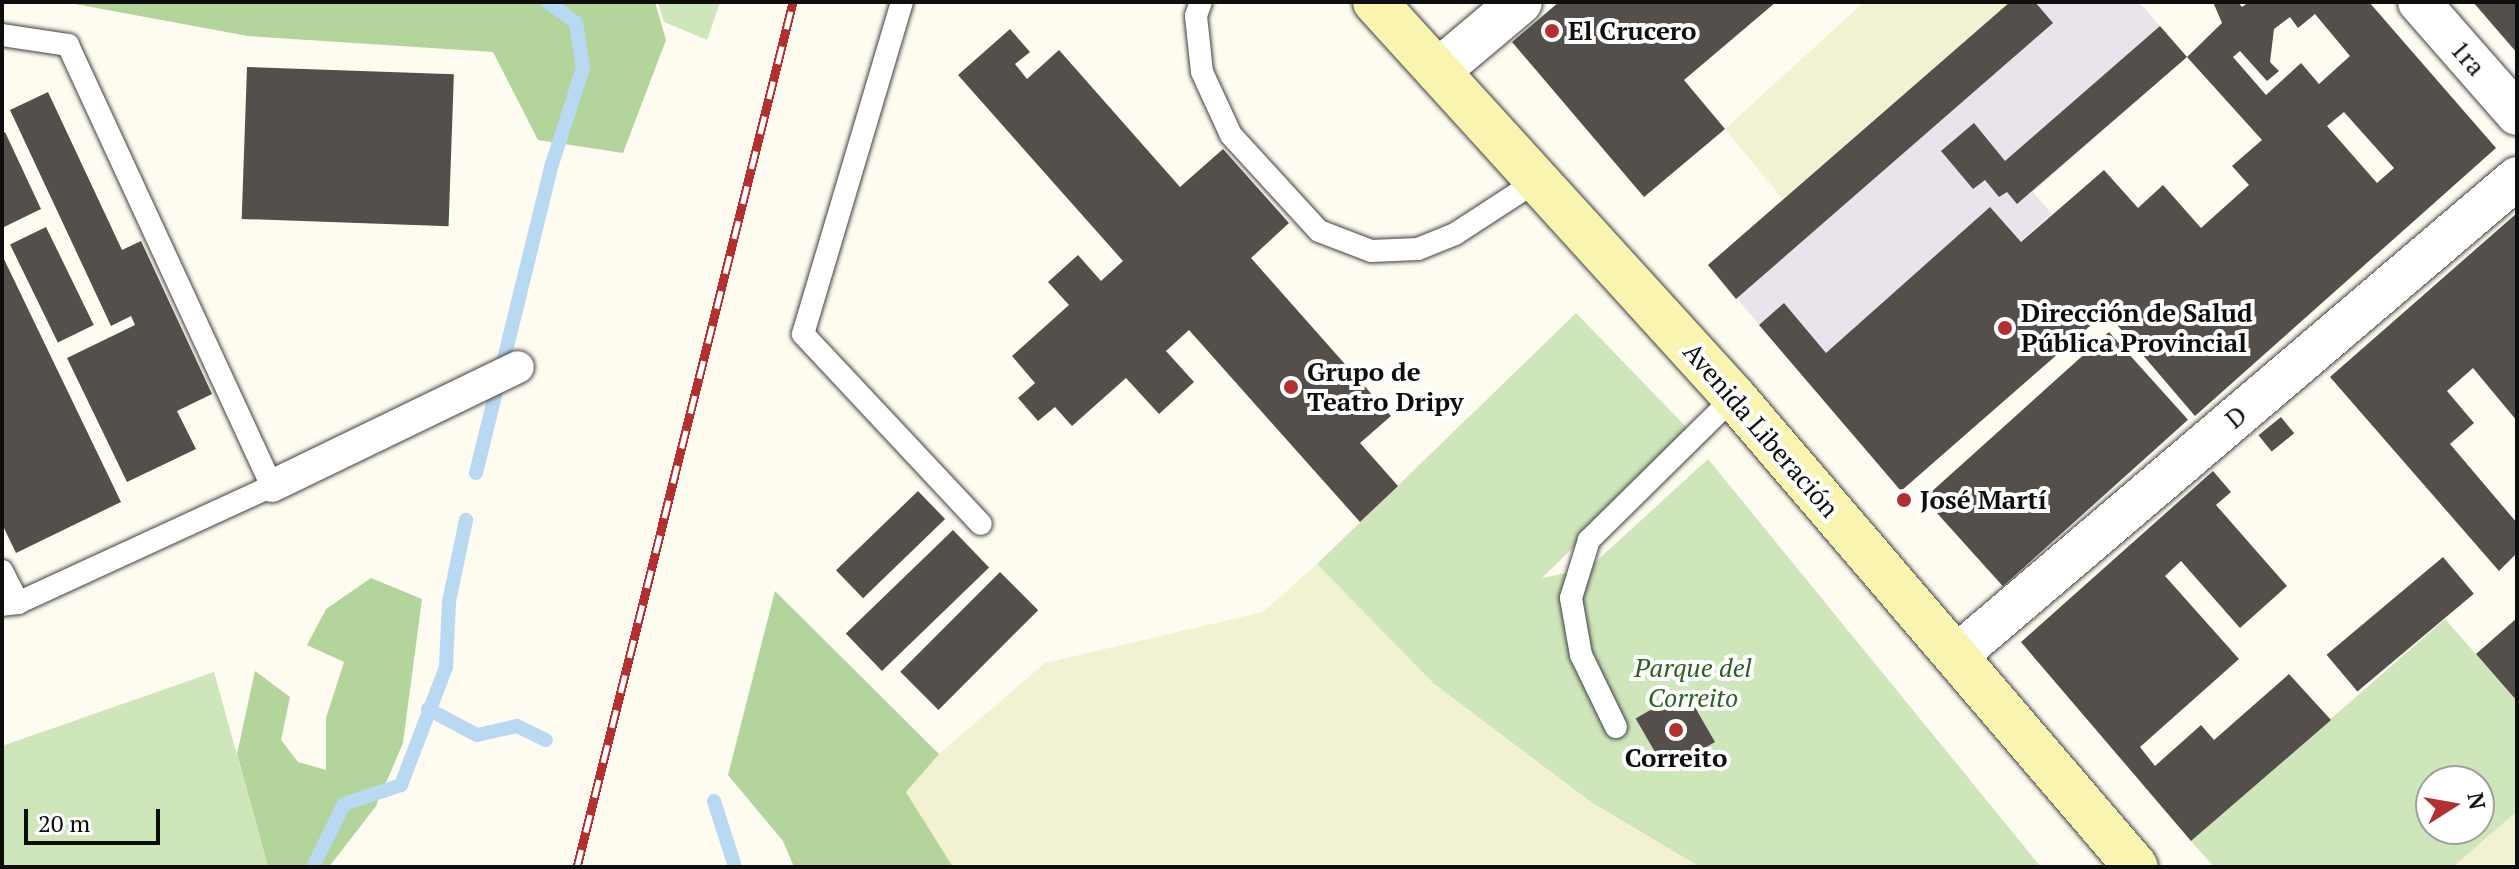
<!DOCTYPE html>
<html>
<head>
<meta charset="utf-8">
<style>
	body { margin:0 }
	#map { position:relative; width:2519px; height:869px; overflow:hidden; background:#fefcf0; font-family:"PT Serif",serif }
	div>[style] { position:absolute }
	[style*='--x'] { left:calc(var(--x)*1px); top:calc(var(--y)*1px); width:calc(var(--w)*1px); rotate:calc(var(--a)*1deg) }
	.industrial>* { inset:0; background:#ebe3ec }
	.farmland>* { inset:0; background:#f2f1d1 }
	.green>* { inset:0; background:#cfe6bb }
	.forest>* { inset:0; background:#b3d59c }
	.stream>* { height:14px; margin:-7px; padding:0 7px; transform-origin:7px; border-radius:7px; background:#b8d9f1 }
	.building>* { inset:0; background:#554f4b; transform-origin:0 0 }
	.roads { filter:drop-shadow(0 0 2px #414141) drop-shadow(0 0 2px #414141) }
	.service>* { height:22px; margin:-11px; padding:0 11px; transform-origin:11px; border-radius:11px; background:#fff }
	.pedestrian>* { height:32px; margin:-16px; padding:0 16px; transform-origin:16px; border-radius:16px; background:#fff }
	.minor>* { height:42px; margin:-21px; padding:0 21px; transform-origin:21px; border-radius:21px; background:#fff }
	.tertiary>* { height:44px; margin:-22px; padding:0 22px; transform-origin:22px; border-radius:22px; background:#fff }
	.secondary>* { height:44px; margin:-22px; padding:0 22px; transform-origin:22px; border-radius:22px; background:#f9f4af }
	.rail>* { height:9px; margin-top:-4.5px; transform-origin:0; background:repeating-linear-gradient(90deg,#fff 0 18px,#b33030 0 36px); box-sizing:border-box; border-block:2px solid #b33030 }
	.dots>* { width:22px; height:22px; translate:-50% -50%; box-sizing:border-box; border:4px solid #fff; border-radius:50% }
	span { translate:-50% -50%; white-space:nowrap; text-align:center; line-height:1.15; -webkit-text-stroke:8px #fff; paint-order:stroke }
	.poi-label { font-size:26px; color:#0e0e0e; font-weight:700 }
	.left { translate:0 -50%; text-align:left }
	.street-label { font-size:26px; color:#0e0e0e }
	.park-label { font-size:26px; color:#2c6123; font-style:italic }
	.frame { position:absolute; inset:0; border:4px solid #0e0e0e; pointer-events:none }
	.north { position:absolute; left:2415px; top:765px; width:80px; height:80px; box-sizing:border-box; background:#fff; border:2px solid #9f9f9f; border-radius:50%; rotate:79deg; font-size:22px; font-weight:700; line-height:32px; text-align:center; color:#0e0e0e }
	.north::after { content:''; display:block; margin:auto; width:28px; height:36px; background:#b33030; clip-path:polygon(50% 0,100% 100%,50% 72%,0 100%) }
	.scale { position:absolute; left:24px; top:809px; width:136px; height:36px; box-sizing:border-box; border:4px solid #0e0e0e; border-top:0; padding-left:10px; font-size:24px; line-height:28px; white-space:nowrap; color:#0e0e0e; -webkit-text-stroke:6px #fff; paint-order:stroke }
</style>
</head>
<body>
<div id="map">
	<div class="industrial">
		<div style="clip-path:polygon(2010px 2px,2139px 2px,2187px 57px,2033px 192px,2052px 214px,1830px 407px,1708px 265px)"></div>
	</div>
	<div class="farmland">
		<div style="clip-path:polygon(1864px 2px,2010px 2px,1783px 199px,1725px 129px)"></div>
		<div style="clip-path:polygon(1317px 564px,1433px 683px,1591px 802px,1700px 867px,953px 867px,906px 791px,939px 754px,1045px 663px,1263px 612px)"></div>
		<div style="clip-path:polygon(2517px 811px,2517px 867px,2453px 867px)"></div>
	</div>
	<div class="green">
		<div style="clip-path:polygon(720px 2px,707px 40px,664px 22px,658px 3px)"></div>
		<div style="clip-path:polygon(1576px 313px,1691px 432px,1542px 578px,1589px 568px,1708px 459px,2041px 867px,1700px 867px,1591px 802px,1433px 683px,1317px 564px)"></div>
		<div style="clip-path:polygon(evenodd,2445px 619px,2517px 701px,2517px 811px,2453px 867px,2214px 867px,2191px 841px,2445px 619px,2431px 781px,2479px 781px,2479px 829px,2431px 829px,2431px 781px)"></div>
		<div style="clip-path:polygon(214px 672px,268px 867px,2px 867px,2px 746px)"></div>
	</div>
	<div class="forest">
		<div style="clip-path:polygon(64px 2px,655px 2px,666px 40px,623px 153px,538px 140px,493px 52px,248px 36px)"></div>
		<div style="clip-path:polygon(371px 578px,422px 599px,403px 743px,376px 806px,329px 867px,268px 867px,237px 754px,255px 671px,290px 697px,281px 740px,298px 762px,326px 770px,326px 718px,344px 662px,307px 645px,326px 609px)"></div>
		<div style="clip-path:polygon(775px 591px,939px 754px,906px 792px,953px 867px,794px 867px,783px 841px,728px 775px)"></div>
	</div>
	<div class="stream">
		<div style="--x:476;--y:473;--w:318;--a:-76.2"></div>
		<div style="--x:552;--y:164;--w:101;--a:-72.1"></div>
		<div style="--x:583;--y:68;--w:46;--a:-98.8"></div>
		<div style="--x:576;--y:23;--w:35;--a:-143"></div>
		<div style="--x:428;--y:709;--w:55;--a:28"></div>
		<div style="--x:477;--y:735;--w:41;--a:-12.7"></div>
		<div style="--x:517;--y:726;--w:32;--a:26"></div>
		<div style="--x:714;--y:801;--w:69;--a:72.3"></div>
		<div style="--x:313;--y:867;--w:70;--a:-63.8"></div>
		<div style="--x:344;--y:804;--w:60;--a:-18.4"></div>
		<div style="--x:401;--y:785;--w:126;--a:-69.1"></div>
		<div style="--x:446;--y:667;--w:65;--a:-87.4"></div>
		<div style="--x:449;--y:602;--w:84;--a:-78.3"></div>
	</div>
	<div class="building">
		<div style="clip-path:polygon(1559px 2px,1776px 2px,1684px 80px,1725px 129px,1644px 197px,1512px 42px)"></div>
		<div style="clip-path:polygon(2010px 2px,2035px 2px,2053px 23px,1736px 299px,1708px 265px)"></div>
		<div style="clip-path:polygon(evenodd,2213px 2px,2238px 2px,2242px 7px,2249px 2px,2369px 2px,2496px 148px,2195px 416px,2106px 312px,1901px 491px,1759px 325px,1784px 303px,1826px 353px,1990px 207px,2021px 242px,2104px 170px,2138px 208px,2163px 185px,2201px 228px,2249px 185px,2232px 166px,2262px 140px,2187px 57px,2222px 23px,2213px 2px,2315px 14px,2350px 56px,2319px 84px,2301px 63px,2266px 95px,2233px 57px,2240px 51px,2267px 81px,2279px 71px,2270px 62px,2274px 29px,2290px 17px,2298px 28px,2315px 14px,2213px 2px,2344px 112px,2394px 168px,2377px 183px,2327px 126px,2344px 112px)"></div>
		<div style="clip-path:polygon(2473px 2px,2517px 2px,2517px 53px)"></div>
		<div style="clip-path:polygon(2160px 26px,2187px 57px,2017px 204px,2007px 192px,1999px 197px,1985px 180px,1973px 189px,1941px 151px,1974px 123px,2005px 161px)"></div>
		<div style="clip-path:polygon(1010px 29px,1030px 52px,1015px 64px,1027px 79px,1059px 50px,1180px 187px,1223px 149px,1289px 223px,1251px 258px,1391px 416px,1360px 443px,1398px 486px,1360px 522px,1189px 330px,1166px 351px,1194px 382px,1159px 414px,1126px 378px,1072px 426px,1055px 407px,1038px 421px,1018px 398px,1035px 383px,1012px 356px,1069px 305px,1048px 282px,1078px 255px,1101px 281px,1123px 261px,958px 75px)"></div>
		<div style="left:247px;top:67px;width:207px;height:152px;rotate:2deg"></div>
		<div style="clip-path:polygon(48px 92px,122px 250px,141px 241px,212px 394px,177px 411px,196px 449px,127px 482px,67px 358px,135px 325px,131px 316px,111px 326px,10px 110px)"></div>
		<div style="clip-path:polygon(5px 132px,41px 209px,2px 228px,2px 134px)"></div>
		<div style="clip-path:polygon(2517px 213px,2517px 421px,2473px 368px,2447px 391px,2474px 423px,2450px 444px,2517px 523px,2517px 553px,2499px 571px,2330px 377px)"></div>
		<div style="left:46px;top:227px;width:109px;height:40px;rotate:64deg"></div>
		<div style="clip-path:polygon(2px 255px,121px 502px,16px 553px,2px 524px)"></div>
		<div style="left:2109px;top:332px;width:118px;height:249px;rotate:48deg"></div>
		<div style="left:2281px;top:417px;width:21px;height:29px;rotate:51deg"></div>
		<div style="clip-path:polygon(2213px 471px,2231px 492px,2216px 505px,2287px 586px,2240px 628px,2181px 561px,2165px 576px,2239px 659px,2140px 747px,2155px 766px,2201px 725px,2214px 740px,2289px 674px,2331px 720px,2191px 841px,2021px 642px)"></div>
		<div style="left:918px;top:491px;width:39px;height:114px;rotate:46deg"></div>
		<div style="left:953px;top:530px;width:52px;height:149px;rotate:46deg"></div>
		<div style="left:2443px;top:557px;width:48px;height:152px;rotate:50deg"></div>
		<div style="left:1000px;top:572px;width:54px;height:141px;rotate:45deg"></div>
		<div style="clip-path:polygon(2517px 618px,2517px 701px,2476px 654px)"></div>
		<div style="left:1685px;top:690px;width:60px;height:57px;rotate:60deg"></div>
	</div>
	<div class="roads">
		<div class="service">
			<div style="--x:902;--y:2;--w:346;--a:106.6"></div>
			<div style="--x:803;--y:334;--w:260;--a:46.9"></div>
			<div style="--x:1201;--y:2;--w:15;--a:110"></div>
			<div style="--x:1196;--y:16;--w:56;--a:83.9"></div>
			<div style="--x:1202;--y:72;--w:69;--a:65.3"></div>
			<div style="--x:1231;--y:135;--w:130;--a:47.5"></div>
			<div style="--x:1319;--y:231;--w:56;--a:21"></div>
			<div style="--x:1371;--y:251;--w:47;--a:-2.4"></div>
			<div style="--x:1418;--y:249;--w:40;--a:-22"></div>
			<div style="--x:1455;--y:234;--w:99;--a:-33"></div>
			<div style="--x:2;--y:35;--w:67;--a:8.6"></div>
			<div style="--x:68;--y:45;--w:486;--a:65.2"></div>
			<div style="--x:272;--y:486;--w:280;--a:155.3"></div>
			<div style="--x:18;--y:603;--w:16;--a:173"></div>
			<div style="--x:2;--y:571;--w:36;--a:63"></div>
			<div style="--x:1616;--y:727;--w:80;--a:-115.9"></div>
			<div style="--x:1581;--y:655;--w:58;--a:-100"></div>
			<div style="--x:1571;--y:598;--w:61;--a:-72.8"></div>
			<div style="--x:1589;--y:540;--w:204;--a:-44.6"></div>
		</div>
		<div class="pedestrian">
			<div style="--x:272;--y:486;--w:273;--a:-25.8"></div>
		</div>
		<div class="minor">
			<div style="--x:2419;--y:2;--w:149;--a:48.8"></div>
			<div style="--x:1956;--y:656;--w:737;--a:-40.43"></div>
		</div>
		<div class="tertiary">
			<div style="--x:1438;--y:71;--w:107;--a:-40.1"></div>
		</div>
		<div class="secondary">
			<div style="--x:1375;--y:2;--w:534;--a:47.73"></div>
			<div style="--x:1734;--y:397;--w:618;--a:49.46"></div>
		</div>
	</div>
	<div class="rail">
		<div style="--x:577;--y:867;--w:892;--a:-75.98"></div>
	</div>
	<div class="dots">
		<div style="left:1552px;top:31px;background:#b33030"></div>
		<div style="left:2005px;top:328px;background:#b33030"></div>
		<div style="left:1291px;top:387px;background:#b33030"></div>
		<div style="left:1904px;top:500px;background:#b33030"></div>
		<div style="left:1676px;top:730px;background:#b33030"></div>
	</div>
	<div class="poi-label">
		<span class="left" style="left:1568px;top:31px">El Crucero</span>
		<span class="left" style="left:2021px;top:328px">Dirección de Salud<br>Pública Provincial</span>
		<span class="left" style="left:1307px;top:387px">Grupo de<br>Teatro Dripy</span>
		<span class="left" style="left:1920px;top:500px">José Martí</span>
		<span style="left:1676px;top:758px">Correito</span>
	</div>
	<div class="street-label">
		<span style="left:2468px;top:58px;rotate:49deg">1ra</span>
		<span style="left:2236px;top:417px;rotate:-40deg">D</span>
		<span style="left:1761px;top:430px;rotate:49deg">Avenida Liberación</span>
	</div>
	<div class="park-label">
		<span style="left:1693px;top:683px">Parque del<br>Correito</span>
	</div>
	<div class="frame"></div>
	<div class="north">N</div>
	<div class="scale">20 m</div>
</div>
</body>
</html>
